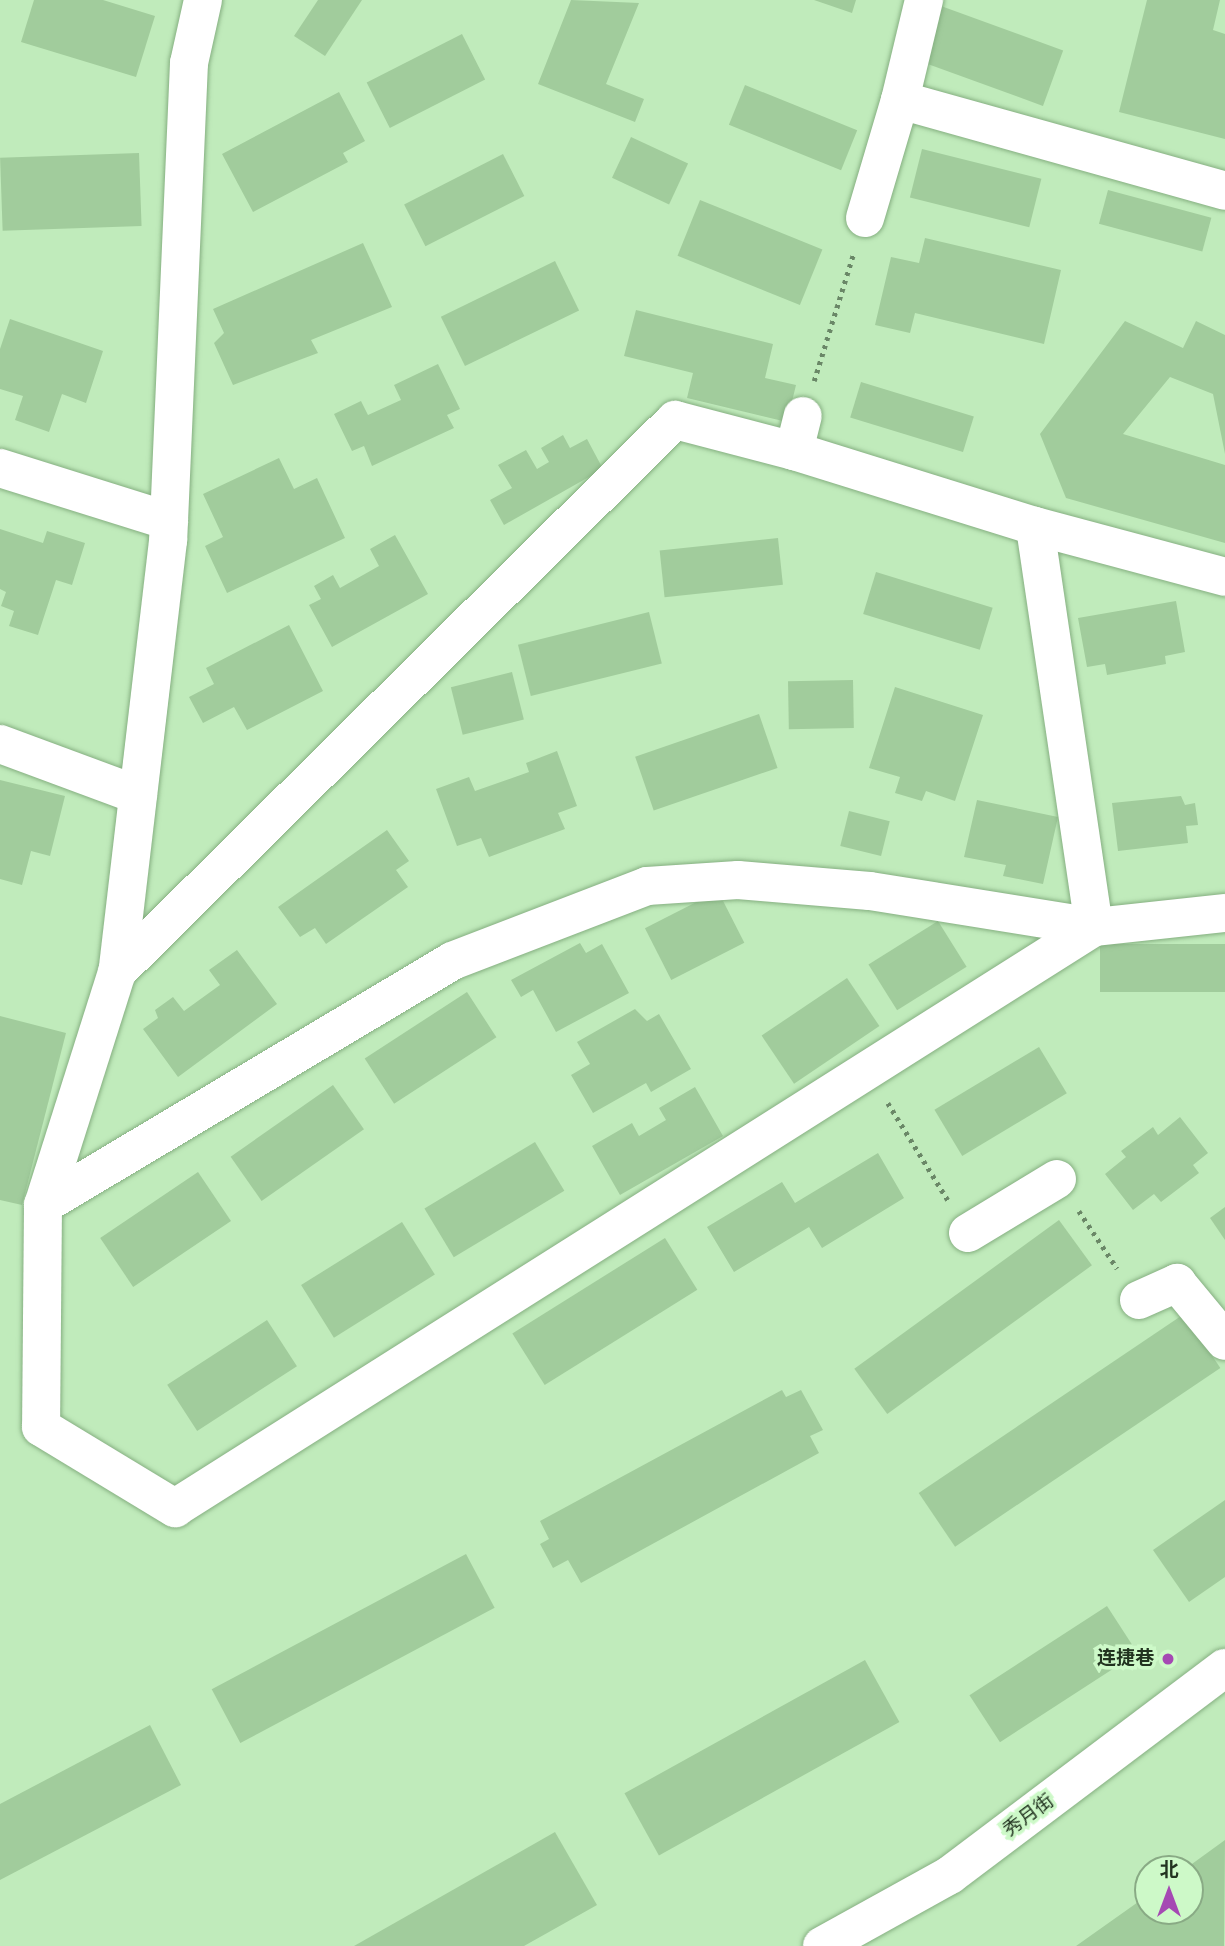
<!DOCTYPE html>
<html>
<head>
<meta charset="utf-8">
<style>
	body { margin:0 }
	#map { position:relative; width:1225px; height:1946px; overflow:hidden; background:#c0ebbb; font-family:"Source Sans 3","Noto Sans SC",sans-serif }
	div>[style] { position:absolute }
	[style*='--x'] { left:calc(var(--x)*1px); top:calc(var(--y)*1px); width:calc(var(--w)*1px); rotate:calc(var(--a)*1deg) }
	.building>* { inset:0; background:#a1cc9c; transform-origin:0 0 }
	.path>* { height:4.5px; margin-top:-2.25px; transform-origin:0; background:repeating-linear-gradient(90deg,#6a8767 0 3.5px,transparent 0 8.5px) }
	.roads { filter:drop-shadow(0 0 2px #85af81) drop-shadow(0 0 2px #85af81) }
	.minor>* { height:38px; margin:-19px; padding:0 19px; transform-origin:19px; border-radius:19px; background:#fff }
	.dots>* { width:19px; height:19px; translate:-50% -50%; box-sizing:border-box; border:4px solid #cdf9c8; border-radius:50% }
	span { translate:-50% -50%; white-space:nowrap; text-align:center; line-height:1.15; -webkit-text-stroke:7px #cdf9c8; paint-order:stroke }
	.poi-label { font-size:19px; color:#223320; font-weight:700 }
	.right { translate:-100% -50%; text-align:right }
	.street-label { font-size:19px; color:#223320 }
	.north { position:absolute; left:1134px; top:1855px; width:70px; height:70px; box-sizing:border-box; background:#cdf9c8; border:2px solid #89aa85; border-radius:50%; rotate:0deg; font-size:19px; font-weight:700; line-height:28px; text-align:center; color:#223320 }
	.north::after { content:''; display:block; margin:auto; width:24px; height:32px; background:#a549b3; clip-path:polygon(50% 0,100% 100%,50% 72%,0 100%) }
</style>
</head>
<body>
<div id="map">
	<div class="building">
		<div style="clip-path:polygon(34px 0,103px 0,155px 16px,136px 77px,21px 42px)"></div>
		<div style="clip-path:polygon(318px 0,362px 0,325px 56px,294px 36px)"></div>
		<div style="clip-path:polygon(571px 0,639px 3px,606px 84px,644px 99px,635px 122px,538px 84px)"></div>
		<div style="clip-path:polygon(814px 0,856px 0,852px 13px)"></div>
		<div style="clip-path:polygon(1147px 0,1220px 0,1213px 30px,1225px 34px,1225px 139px,1119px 112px)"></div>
		<div style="left:941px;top:6px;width:130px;height:59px;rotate:20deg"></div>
		<div style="left:462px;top:34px;width:51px;height:107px;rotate:63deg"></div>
		<div style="left:745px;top:85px;width:121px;height:43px;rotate:22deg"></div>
		<div style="clip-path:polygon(339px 92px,365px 141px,343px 153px,348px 162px,253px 212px,222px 154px)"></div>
		<div style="left:631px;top:137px;width:63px;height:45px;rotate:25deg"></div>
		<div style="left:922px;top:149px;width:123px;height:50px;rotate:14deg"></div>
		<div style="left:139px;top:153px;width:73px;height:139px;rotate:88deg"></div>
		<div style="left:503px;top:154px;width:47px;height:111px;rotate:63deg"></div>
		<div style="left:1108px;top:190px;width:107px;height:35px;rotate:15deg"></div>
		<div style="left:700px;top:200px;width:132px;height:60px;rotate:22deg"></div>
		<div style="clip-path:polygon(925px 238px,1061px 270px,1044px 344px,915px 313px,910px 333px,875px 325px,891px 257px,919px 263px)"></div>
		<div style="clip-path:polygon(363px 243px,392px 307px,311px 340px,318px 353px,233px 385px,214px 343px,224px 333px,213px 309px)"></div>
		<div style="left:555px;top:261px;width:55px;height:127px;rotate:64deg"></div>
		<div style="clip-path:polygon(636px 310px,773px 344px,765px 378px,796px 385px,787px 422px,687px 398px,693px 373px,624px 356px)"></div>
		<div style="clip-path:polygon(10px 319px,103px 351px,86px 403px,62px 394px,49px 432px,15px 420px,23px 396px,0 389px,0 349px)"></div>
		<div style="clip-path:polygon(1125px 321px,1183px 348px,1196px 321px,1225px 335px,1225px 454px,1213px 394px,1170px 377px,1123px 434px,1225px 465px,1225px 543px,1066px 498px,1040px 434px)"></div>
		<div style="clip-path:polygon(438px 364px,460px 409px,447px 415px,454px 428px,372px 466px,364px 446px,352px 451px,334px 414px,361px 401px,368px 415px,401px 400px,394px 385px)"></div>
		<div style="left:861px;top:382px;width:118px;height:37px;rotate:17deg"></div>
		<div style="clip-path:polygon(563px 435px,570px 448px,587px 439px,603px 469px,504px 525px,490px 500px,512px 488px,498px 465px,526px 450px,537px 469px,549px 462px,541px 448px)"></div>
		<div style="clip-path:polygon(279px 458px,294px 489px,317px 478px,345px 538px,227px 593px,205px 546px,223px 537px,203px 494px)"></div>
		<div style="clip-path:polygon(0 529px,43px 543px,47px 531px,85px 543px,72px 585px,56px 580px,38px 635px,9px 626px,14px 611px,1px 606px,6px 592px,0 589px)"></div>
		<div style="clip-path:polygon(395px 535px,428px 594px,332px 647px,309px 605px,321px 599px,314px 586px,333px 575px,340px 588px,379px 566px,370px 549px)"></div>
		<div style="left:778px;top:538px;width:47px;height:119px;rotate:84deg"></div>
		<div style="left:876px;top:572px;width:122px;height:44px;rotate:17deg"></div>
		<div style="clip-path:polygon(1176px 601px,1185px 652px,1165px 656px,1166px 664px,1107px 675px,1105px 664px,1087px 667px,1078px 618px)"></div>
		<div style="left:649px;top:612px;width:53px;height:135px;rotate:76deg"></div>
		<div style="clip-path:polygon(289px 625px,323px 691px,247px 730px,234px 707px,203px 723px,189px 697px,214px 684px,206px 668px)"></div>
		<div style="left:512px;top:672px;width:49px;height:63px;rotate:76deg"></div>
		<div style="left:853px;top:680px;width:48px;height:65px;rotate:89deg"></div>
		<div style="clip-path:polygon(895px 687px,983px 715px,955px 801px,926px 791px,922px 801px,895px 793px,900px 777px,869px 768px)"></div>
		<div style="left:759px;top:714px;width:57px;height:131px;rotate:71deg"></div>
		<div style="clip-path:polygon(557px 751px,577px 806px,558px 813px,565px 829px,489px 857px,481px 838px,457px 846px,436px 789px,469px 777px,475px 791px,529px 772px,526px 763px)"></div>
		<div style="clip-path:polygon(0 780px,65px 796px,50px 856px,31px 851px,22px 885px,0 879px)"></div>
		<div style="clip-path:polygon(1181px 796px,1185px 805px,1195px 803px,1198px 825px,1186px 826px,1188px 843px,1118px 851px,1112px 803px)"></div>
		<div style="clip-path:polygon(977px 800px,1058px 817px,1043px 884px,1003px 876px,1006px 865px,964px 857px)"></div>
		<div style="left:849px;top:811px;width:42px;height:36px;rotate:14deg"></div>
		<div style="clip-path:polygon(387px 830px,409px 861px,396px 870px,408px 887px,326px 944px,315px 928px,300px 937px,278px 907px)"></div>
		<div style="left:718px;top:891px;width:58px;height:82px;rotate:63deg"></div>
		<div style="left:938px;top:921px;width:54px;height:82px;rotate:58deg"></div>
		<div style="clip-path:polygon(580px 943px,586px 953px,602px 944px,629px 993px,556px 1032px,533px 990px,521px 997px,511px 980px)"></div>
		<div style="left:1225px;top:944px;width:48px;height:125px;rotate:90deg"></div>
		<div style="clip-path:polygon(237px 950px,277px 1004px,178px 1077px,143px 1029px,158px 1018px,155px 1010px,173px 997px,184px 1011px,220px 985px,209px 970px)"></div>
		<div style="left:847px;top:978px;width:58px;height:103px;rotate:56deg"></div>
		<div style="left:467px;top:992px;width:54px;height:122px;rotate:57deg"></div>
		<div style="clip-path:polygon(635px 1009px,647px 1021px,659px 1014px,691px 1069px,651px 1092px,646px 1083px,593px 1113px,571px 1075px,590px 1064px,577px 1042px)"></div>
		<div style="clip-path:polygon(0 1016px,66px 1033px,22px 1205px,0 1200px)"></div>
		<div style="left:1039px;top:1047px;width:54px;height:122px;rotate:59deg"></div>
		<div style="left:333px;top:1085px;width:54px;height:125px;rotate:55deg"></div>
		<div style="clip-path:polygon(695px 1087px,723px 1136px,620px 1195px,592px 1146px,632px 1123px,639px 1136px,666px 1120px,659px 1108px)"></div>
		<div style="clip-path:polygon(1180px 1117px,1208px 1153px,1193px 1165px,1199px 1173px,1161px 1202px,1154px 1194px,1133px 1210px,1105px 1174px,1126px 1157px,1121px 1151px,1153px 1127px,1158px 1135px)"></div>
		<div style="left:535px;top:1142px;width:57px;height:129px;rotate:59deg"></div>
		<div style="clip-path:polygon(878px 1153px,904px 1198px,822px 1248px,809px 1227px,734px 1272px,707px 1227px,782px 1182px,795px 1203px)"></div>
		<div style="left:198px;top:1172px;width:59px;height:118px;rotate:56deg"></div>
		<div style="clip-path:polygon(1225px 1207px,1225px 1240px,1210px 1218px)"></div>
		<div style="left:1059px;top:1220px;width:56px;height:253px;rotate:54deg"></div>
		<div style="left:402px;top:1222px;width:62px;height:119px;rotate:58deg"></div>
		<div style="left:665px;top:1238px;width:61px;height:180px;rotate:58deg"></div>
		<div style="left:1184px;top:1314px;width:65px;height:320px;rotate:56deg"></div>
		<div style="left:267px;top:1320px;width:55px;height:119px;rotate:57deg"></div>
		<div style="clip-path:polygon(782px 1390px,786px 1397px,801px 1390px,823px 1430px,810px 1436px,819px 1453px,581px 1583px,568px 1560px,553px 1568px,540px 1544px,549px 1539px,540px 1521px)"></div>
		<div style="clip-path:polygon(1225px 1500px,1225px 1577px,1189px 1602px,1153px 1550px)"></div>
		<div style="left:466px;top:1554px;width:61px;height:288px;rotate:62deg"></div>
		<div style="left:1107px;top:1606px;width:56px;height:164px;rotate:57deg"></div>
		<div style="left:865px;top:1660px;width:71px;height:275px;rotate:61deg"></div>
		<div style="clip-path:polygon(150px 1725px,181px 1785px,0 1880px,0 1804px)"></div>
		<div style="clip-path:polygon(555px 1832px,597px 1905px,524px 1946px,354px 1946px)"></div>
		<div style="clip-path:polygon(1225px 1840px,1224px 1946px,1076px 1946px,1148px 1895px,1148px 1911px,1190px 1911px,1190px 1869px,1185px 1869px)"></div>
	</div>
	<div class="path">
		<div style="--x:814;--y:381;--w:135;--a:-72.8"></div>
		<div style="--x:888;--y:1103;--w:114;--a:58.3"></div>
		<div style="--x:1079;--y:1211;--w:69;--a:56.3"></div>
	</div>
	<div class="roads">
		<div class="minor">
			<div style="--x:203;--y:0;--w:65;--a:102.5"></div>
			<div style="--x:189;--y:63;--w:478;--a:92.5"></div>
			<div style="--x:168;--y:541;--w:434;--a:96.7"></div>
			<div style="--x:117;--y:972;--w:244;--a:107.6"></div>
			<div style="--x:43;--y:1205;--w:222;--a:90.5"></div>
			<div style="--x:41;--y:1427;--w:157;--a:31.2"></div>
			<div style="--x:175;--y:1508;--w:1087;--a:-32.3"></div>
			<div style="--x:1094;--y:927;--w:132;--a:-6.1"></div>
			<div style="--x:924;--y:0;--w:103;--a:103.5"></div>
			<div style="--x:900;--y:100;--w:337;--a:15.6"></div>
			<div style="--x:865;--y:218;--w:123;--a:-73.5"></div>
			<div style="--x:794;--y:451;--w:36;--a:-76"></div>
			<div style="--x:0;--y:468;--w:177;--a:17.4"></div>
			<div style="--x:0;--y:744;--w:147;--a:20.3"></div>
			<div style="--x:117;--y:972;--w:785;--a:-44.69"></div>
			<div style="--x:675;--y:420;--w:123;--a:14.6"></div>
			<div style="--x:794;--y:451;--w:252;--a:17.3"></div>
			<div style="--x:43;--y:1205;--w:476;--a:-30.8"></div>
			<div style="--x:452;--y:961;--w:209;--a:-21"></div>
			<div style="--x:647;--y:886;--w:91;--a:-3.8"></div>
			<div style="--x:738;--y:880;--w:132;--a:4.8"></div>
			<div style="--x:870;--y:891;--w:227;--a:9.1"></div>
			<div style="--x:1094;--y:927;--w:405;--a:-98.4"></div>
			<div style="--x:1035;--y:526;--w:197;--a:15"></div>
			<div style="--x:968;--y:1233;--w:104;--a:-31.2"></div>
			<div style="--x:1139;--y:1300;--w:42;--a:-24.1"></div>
			<div style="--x:1177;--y:1283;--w:75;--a:50.4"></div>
			<div style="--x:822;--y:1946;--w:146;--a:-29"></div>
			<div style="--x:950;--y:1875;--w:344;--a:-37"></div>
		</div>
	</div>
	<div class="dots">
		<div style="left:1168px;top:1659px;background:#a549b3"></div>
	</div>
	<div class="poi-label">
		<span class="right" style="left:1154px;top:1659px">连捷巷</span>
	</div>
	<div class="street-label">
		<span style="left:1029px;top:1816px;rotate:-37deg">秀月街</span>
	</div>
	<div class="north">北</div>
</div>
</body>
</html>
